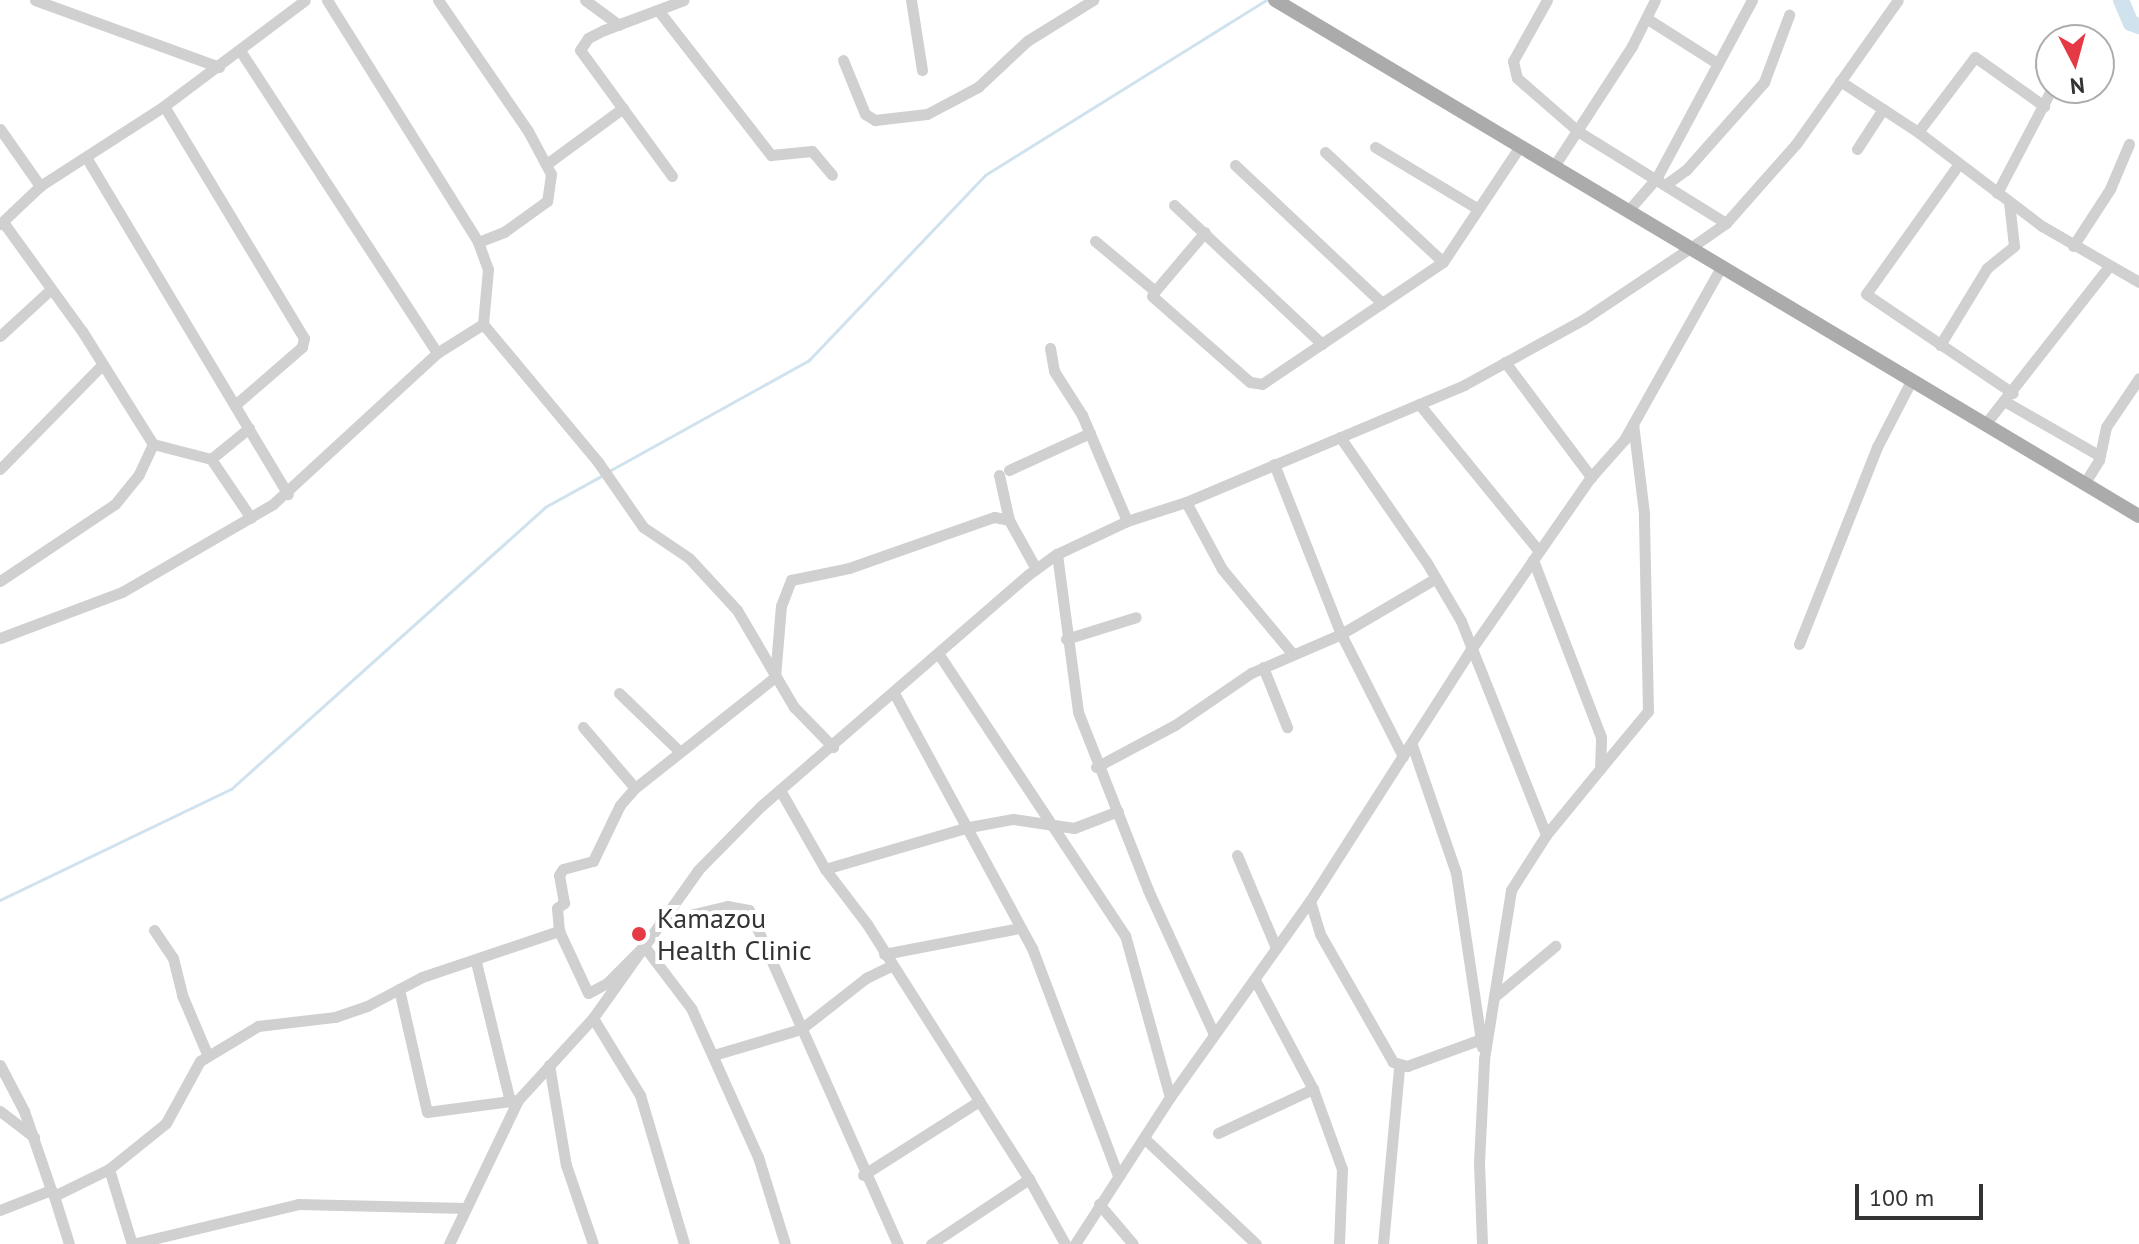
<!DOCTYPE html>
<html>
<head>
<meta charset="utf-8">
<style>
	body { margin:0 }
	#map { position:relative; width:2139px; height:1244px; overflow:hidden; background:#fff; font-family:"PT Sans",sans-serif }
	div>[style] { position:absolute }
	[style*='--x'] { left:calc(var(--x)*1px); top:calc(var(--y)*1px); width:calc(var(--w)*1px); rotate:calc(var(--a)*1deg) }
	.stream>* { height:3px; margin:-1.5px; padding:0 1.5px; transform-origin:1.5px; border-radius:1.5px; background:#cfe2ee }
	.river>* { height:16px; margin:-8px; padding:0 8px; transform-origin:8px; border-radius:8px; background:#cfe2ee }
	.minor>* { height:11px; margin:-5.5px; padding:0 5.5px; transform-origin:5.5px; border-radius:5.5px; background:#d0d0d0 }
	.major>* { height:14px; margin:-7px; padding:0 7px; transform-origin:7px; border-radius:7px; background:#ababab }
	.dots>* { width:22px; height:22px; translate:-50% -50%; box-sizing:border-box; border:4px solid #fff; border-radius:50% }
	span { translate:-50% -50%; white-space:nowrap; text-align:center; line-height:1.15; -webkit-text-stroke:8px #fff; paint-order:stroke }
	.poi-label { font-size:28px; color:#333 }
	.left { translate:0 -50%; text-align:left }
	.north { position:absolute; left:2035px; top:24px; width:80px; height:80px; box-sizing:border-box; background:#fff; border:2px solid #adadad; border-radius:50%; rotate:174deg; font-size:22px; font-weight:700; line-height:32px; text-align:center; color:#333 }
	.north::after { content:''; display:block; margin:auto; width:28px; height:36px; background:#e63946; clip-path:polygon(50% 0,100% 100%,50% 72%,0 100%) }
	.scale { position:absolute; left:1855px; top:1184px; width:128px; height:36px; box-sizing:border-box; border:4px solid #333; border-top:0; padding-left:10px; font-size:24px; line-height:28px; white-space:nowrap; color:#333; -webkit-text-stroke:6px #fff; paint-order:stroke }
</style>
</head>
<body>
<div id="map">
	<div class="stream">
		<div style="--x:609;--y:471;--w:229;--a:-29"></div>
		<div style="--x:809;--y:360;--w:255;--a:-46.4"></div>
		<div style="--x:985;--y:175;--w:331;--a:-31.9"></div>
		<div style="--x:0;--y:900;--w:256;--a:-25.7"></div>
		<div style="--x:231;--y:789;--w:422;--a:-41.9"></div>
		<div style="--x:545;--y:507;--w:66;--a:-28.9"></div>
	</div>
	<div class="river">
		<div style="--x:2121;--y:0;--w:25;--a:67"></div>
		<div style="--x:2131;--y:23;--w:9;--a:21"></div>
	</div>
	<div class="minor">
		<div style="--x:35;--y:0;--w:196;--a:20"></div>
		<div style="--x:327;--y:0;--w:285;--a:58"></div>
		<div style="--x:478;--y:242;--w:29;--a:70"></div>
		<div style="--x:488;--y:269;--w:55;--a:95.2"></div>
		<div style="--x:483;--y:324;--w:180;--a:50.2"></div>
		<div style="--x:598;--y:462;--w:79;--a:55.3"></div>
		<div style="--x:643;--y:527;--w:55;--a:34"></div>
		<div style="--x:689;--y:558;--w:71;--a:47.3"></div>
		<div style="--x:737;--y:610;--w:113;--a:59.6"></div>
		<div style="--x:794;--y:707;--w:56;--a:45.7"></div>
		<div style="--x:438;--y:0;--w:159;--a:55.5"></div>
		<div style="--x:528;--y:131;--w:49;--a:61.9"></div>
		<div style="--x:551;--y:174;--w:27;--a:98"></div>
		<div style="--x:547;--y:201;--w:53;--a:144.2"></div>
		<div style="--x:504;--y:232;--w:28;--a:159"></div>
		<div style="--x:585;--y:0;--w:42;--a:36.3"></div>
		<div style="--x:911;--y:0;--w:71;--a:81.1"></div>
		<div style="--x:1547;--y:0;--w:70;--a:119.1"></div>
		<div style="--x:1513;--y:61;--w:17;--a:77"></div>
		<div style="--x:1517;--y:78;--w:82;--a:41.1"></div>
		<div style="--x:1579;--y:132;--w:173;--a:31.8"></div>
		<div style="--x:658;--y:10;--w:184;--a:52.1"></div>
		<div style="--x:771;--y:155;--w:41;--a:-5.6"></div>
		<div style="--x:812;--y:151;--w:31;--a:50"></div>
		<div style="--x:1646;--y:18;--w:84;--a:32.4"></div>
		<div style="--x:241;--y:52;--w:359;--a:56.9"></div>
		<div style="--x:843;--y:60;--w:58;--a:67.8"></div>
		<div style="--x:865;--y:114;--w:12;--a:31"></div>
		<div style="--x:875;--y:120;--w:52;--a:-6.6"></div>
		<div style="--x:927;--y:114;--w:58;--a:-27.9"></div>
		<div style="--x:978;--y:87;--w:67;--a:-43.2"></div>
		<div style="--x:1027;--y:41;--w:78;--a:-31.8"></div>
		<div style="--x:1840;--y:81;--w:93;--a:33.2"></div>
		<div style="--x:1918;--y:132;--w:156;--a:37.2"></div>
		<div style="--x:2042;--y:226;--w:112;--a:30"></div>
		<div style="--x:164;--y:106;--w:271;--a:58.9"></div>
		<div style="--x:304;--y:338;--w:9;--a:103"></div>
		<div style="--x:302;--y:347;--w:89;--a:139.1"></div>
		<div style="--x:0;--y:129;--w:70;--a:54.9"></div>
		<div style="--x:1918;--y:132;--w:94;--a:-52.8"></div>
		<div style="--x:1975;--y:57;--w:85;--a:35.4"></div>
		<div style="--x:1375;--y:147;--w:120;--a:31"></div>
		<div style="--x:1857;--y:149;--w:48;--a:-57"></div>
		<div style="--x:1325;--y:152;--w:161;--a:43"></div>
		<div style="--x:86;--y:157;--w:393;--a:59.1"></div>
		<div style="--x:1558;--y:160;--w:136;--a:-57"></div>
		<div style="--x:1632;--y:46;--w:51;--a:-63.4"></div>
		<div style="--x:548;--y:163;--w:93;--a:-36.3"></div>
		<div style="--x:1235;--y:165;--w:202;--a:43.2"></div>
		<div style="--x:1958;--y:165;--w:158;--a:125.5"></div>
		<div style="--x:1866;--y:294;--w:177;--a:34"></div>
		<div style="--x:672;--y:176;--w:156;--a:-126.1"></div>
		<div style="--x:580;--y:50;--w:14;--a:-56"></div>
		<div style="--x:588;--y:38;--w:18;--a:-27"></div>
		<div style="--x:604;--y:30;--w:85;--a:-20.6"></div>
		<div style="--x:1665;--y:185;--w:26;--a:-36"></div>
		<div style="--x:1686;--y:170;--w:118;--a:-48.4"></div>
		<div style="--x:1764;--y:82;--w:72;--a:-69.5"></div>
		<div style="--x:1997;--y:193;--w:116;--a:-62.3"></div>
		<div style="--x:2051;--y:90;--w:12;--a:-95"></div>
		<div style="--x:2050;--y:78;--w:16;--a:-130"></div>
		<div style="--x:1174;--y:205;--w:203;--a:43.2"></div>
		<div style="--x:1633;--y:205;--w:35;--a:-49"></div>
		<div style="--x:1656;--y:179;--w:203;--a:-61.8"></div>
		<div style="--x:3;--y:222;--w:135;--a:54.1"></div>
		<div style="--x:82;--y:331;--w:133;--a:57.9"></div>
		<div style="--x:153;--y:444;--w:60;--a:14.5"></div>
		<div style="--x:211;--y:459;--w:49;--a:-39.2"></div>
		<div style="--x:0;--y:224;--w:55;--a:-43.5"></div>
		<div style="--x:40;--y:186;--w:148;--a:-32.8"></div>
		<div style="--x:164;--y:106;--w:176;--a:-36.9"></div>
		<div style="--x:1095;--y:241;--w:78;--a:39.8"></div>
		<div style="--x:1155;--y:291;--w:77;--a:-49.7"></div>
		<div style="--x:1696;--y:244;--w:37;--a:-35"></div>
		<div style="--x:1726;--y:223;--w:106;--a:-48.5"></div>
		<div style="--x:1796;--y:144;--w:176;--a:-54.7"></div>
		<div style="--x:2073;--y:246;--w:68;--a:-57"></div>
		<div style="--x:2110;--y:189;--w:49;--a:-67.1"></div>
		<div style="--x:1152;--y:296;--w:130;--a:41.3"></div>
		<div style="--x:1250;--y:382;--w:12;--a:9"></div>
		<div style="--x:1262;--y:384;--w:218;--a:-34"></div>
		<div style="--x:1443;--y:262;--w:139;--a:-56.4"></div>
		<div style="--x:0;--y:336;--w:68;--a:-42.6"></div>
		<div style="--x:1940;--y:345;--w:90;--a:-58.6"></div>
		<div style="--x:1987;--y:268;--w:35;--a:-39"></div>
		<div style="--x:2014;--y:246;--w:44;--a:-96.5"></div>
		<div style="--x:1050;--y:348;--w:23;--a:80"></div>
		<div style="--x:1054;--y:371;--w:52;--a:57.5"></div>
		<div style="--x:1082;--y:415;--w:115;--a:67"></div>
		<div style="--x:1505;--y:362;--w:144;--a:53.2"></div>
		<div style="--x:2006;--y:402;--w:108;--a:29.9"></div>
		<div style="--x:1419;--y:404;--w:190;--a:50.8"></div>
		<div style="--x:1990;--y:418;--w:193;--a:-51.9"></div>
		<div style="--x:1340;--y:437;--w:153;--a:55.4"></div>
		<div style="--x:1427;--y:563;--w:67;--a:59.6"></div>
		<div style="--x:1461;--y:621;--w:230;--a:68.3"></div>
		<div style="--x:211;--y:459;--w:71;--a:55.9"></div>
		<div style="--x:1274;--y:464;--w:183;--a:68.5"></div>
		<div style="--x:1341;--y:634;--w:137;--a:63.1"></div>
		<div style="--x:0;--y:469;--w:143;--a:-45.6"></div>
		<div style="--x:1009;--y:470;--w:89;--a:-24.6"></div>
		<div style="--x:999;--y:475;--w:46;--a:77.5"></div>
		<div style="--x:1009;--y:520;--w:56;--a:61.1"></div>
		<div style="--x:2089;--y:476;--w:19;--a:-58"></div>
		<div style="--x:2099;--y:460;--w:34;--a:-78"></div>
		<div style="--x:2106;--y:427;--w:59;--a:-56"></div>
		<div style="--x:1186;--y:502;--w:76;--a:61.8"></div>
		<div style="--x:1222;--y:569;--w:108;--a:50.3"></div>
		<div style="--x:1057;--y:554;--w:159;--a:82.4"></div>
		<div style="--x:1078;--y:712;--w:191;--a:68.5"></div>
		<div style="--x:1148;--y:890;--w:158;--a:65.4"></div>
		<div style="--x:0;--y:581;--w:138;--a:-33.8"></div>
		<div style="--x:115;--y:504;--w:38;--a:-51"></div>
		<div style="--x:139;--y:474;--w:33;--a:-65"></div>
		<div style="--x:0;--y:638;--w:130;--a:-20.7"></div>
		<div style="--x:122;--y:592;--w:175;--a:-30.2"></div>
		<div style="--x:273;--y:504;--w:223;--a:-42.6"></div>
		<div style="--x:437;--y:353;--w:54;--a:-32.2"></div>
		<div style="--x:1066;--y:639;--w:73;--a:-17.4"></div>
		<div style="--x:1799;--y:644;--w:212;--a:-68.4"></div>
		<div style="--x:1877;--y:447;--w:74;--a:-62.7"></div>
		<div style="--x:938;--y:653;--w:338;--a:56.5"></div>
		<div style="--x:1125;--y:935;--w:168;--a:74.5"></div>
		<div style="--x:1263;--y:667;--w:65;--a:68.2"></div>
		<div style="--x:619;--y:693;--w:83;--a:44"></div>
		<div style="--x:894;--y:693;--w:290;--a:61.6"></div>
		<div style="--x:1032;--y:948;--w:243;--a:69.3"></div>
		<div style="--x:583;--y:727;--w:80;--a:49.6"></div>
		<div style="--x:1412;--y:745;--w:135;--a:71"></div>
		<div style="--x:1456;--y:873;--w:176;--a:81.5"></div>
		<div style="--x:1096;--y:767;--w:89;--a:-28"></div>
		<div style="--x:1175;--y:725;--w:92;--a:-34.4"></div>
		<div style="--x:1251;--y:673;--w:98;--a:-23.4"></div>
		<div style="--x:1341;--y:634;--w:110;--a:-30.5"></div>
		<div style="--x:1600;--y:769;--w:75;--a:-50.4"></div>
		<div style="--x:1648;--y:711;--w:198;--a:-91.2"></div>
		<div style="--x:1644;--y:513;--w:90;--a:-97"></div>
		<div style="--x:780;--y:790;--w:91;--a:60.3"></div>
		<div style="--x:825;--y:869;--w:69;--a:52.6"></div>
		<div style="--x:867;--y:924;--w:302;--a:57.6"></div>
		<div style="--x:1029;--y:1179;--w:74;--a:61"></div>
		<div style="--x:1237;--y:855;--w:101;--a:67.2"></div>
		<div style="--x:825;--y:869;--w:150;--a:-16.3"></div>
		<div style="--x:969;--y:827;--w:45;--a:-10.3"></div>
		<div style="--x:1013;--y:819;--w:62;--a:8.4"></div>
		<div style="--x:1074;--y:828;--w:47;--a:-21.1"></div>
		<div style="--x:1310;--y:901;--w:34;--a:73"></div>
		<div style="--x:1320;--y:934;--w:147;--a:60.3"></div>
		<div style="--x:1393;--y:1062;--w:15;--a:16"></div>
		<div style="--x:1407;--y:1066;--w:79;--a:-20"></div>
		<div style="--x:660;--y:922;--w:69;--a:-13.4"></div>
		<div style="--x:727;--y:906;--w:22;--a:10"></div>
		<div style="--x:749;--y:910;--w:366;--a:66"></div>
		<div style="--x:154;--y:930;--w:34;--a:56"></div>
		<div style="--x:173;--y:958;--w:38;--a:76"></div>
		<div style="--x:182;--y:995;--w:64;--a:67"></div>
		<div style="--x:884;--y:954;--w:137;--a:-10.9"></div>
		<div style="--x:476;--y:962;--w:144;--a:76.3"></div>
		<div style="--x:1255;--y:980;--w:123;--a:62"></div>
		<div style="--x:1313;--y:1089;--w:85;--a:70.1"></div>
		<div style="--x:1342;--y:1169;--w:75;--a:92.3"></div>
		<div style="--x:399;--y:989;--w:126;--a:77.2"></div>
		<div style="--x:427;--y:1112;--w:92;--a:-7.5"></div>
		<div style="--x:1494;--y:997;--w:80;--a:-39.9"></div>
		<div style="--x:593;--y:1018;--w:90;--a:58.6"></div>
		<div style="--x:640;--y:1095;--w:155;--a:73.5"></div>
		<div style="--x:717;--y:1054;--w:88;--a:-16.6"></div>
		<div style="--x:801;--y:1029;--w:83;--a:-38.1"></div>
		<div style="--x:866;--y:978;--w:28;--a:-26"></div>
		<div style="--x:0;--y:1065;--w:52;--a:62.4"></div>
		<div style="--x:24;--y:1111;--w:83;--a:71.1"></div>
		<div style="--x:549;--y:1065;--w:101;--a:80.4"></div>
		<div style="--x:566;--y:1165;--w:83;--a:71.1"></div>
		<div style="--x:0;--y:1111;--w:43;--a:37.4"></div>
		<div style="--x:1218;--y:1133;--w:105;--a:-24.9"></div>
		<div style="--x:1144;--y:1138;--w:154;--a:43.4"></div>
		<div style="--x:109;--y:1169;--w:78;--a:73"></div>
		<div style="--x:132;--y:1244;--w:171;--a:-13.5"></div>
		<div style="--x:298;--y:1204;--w:167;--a:1.4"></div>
		<div style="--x:863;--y:1175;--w:138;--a:-32.5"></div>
		<div style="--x:54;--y:1196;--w:50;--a:72.6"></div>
		<div style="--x:1099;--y:1204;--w:52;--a:49.6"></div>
		<div style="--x:0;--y:1210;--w:55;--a:-21.4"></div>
		<div style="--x:51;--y:1190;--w:7;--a:63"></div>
		<div style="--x:54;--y:1196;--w:61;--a:-26.1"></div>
		<div style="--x:109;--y:1169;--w:73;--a:-38.9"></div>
		<div style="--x:166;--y:1123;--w:71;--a:-61.3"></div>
		<div style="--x:200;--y:1061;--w:68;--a:-31.1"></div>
		<div style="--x:258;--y:1026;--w:78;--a:-6.7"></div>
		<div style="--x:335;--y:1017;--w:34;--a:-19"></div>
		<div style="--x:367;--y:1006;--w:62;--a:-27.8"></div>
		<div style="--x:422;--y:977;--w:145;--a:-18.6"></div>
		<div style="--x:449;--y:1244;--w:160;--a:-64.4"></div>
		<div style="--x:518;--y:1100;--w:111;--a:-47.6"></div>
		<div style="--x:593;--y:1018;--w:181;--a:-54.6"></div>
		<div style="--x:698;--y:870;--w:90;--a:-45.5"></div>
		<div style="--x:761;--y:806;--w:354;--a:-40.9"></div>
		<div style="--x:1029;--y:574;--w:34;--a:-36"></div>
		<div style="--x:1057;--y:554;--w:77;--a:-25.2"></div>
		<div style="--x:1127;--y:521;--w:62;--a:-17.9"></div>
		<div style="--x:1186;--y:502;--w:302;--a:-22.8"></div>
		<div style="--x:1464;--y:385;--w:137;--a:-28.8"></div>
		<div style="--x:1584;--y:319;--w:128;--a:-33.8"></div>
		<div style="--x:785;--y:1244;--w:91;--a:-107.2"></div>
		<div style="--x:758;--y:1157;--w:163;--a:-114.2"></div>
		<div style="--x:691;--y:1008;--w:78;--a:-127.2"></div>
		<div style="--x:644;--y:946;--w:52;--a:135"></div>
		<div style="--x:607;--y:983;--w:21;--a:152"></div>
		<div style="--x:588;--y:993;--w:68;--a:-115.1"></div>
		<div style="--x:559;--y:931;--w:23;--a:-95"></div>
		<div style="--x:557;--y:908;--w:9;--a:-36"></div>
		<div style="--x:564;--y:903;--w:28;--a:-100"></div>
		<div style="--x:559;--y:875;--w:7;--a:-56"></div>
		<div style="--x:563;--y:869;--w:31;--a:-15"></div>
		<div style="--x:593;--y:861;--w:62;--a:-64.3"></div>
		<div style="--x:620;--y:805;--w:23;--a:-49"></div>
		<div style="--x:635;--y:788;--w:179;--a:-38.4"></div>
		<div style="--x:775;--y:677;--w:71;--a:-85.2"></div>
		<div style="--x:781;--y:606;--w:28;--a:-69"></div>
		<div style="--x:791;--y:580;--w:59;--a:-11.7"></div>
		<div style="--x:849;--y:568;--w:154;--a:-19.4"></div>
		<div style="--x:994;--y:517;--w:15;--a:11"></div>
		<div style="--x:931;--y:1244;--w:118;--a:-33.6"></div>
		<div style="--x:1075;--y:1244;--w:175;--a:-57.1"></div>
		<div style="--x:1170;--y:1097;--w:241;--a:-54.5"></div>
		<div style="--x:1310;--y:901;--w:300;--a:-57.4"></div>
		<div style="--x:1472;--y:648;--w:208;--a:-55.2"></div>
		<div style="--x:1591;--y:477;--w:50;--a:-48.3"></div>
		<div style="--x:1624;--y:440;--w:198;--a:-60.7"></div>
		<div style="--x:1383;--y:1244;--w:178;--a:-84.8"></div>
		<div style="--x:1482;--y:1244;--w:81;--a:-92.1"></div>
		<div style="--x:1479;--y:1163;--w:104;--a:-87.2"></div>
		<div style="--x:1484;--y:1059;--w:171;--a:-80.9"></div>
		<div style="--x:1511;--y:890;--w:65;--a:-57.5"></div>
		<div style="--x:1546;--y:835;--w:85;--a:-50.7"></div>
		<div style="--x:1600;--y:769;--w:32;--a:-88"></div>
		<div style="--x:1601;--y:737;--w:190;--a:-111"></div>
	</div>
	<div class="major">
		<div style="--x:1275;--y:0;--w:1006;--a:30.85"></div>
	</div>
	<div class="dots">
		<div style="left:639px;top:934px;background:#e63946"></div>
	</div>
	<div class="poi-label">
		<span class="left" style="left:657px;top:934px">Kamazou<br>Health Clinic</span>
	</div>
	<div class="north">N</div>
	<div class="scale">100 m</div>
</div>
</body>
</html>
